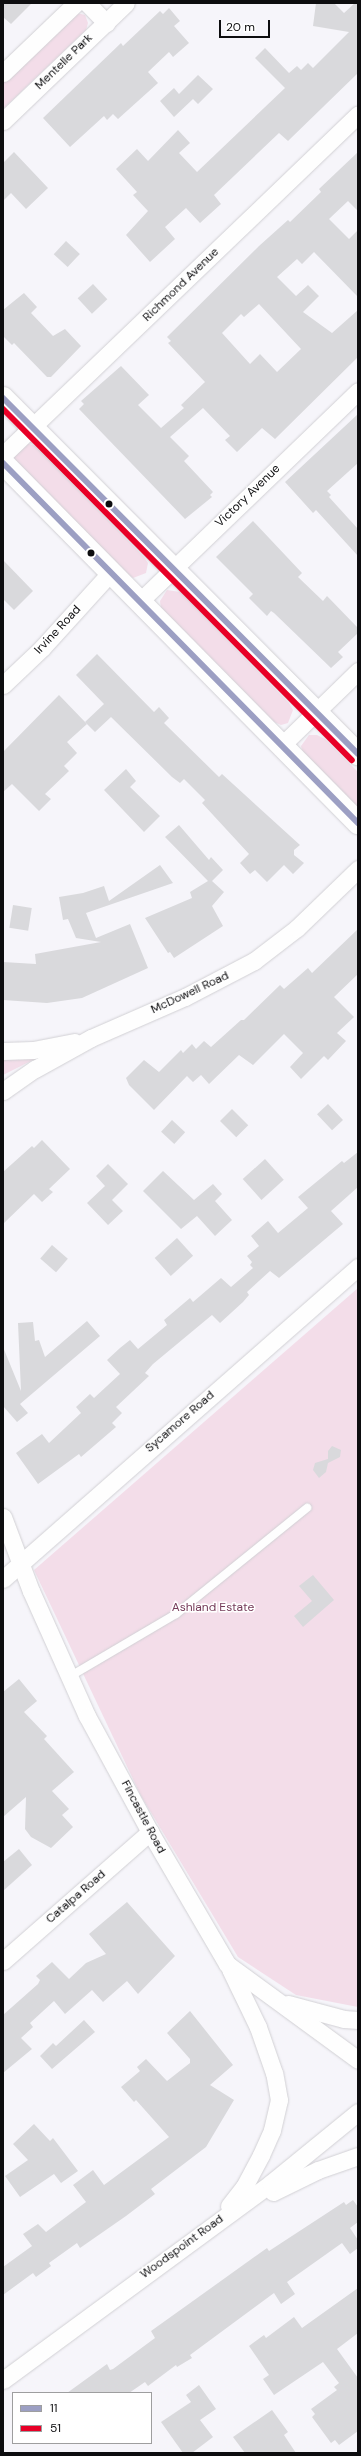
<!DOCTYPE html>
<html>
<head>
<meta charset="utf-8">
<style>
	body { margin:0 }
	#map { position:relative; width:361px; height:2456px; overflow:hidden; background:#f6f5fa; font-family:"DM Sans",sans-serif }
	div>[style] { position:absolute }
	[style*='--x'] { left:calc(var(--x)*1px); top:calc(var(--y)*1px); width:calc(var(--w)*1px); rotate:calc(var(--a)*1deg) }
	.green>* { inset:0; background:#f3dde9 }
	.building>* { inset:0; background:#d9d9dc; transform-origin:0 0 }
	.roads { filter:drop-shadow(0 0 1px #d1d0d4) drop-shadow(0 0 1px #d1d0d4) }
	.lane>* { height:8px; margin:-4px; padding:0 4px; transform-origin:4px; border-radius:4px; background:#fefefe }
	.street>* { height:17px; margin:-8.5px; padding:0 8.5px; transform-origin:8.5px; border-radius:8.5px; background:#fefefe }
	.primary>* { height:22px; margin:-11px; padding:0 11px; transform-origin:11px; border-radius:11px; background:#fefefe }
	.bus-1>* { height:6px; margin:-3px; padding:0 3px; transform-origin:3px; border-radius:3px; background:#9c9fc3 }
	.bus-2>* { height:6px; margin:-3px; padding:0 3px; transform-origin:3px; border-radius:3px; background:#e80027 }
	.dots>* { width:11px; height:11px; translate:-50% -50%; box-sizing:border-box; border:2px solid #fff; border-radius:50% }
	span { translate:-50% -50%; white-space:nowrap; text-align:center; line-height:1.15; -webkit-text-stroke:3px #fff; paint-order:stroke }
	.street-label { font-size:12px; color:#0d0d0f }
	.park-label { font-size:12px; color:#753b59 }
	.frame { position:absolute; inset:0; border:4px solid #0d0d0f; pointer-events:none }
	.legend { position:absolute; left:12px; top:2392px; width:140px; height:52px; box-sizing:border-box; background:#fff; border:1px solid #9e9e9f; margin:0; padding:5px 7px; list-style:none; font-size:12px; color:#0d0d0f }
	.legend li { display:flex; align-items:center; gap:8px; height:20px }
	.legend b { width:20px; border:1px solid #9e9e9f }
	.scale { position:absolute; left:219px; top:20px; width:51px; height:18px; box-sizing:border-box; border:2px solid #0d0d0f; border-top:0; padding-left:5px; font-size:12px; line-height:14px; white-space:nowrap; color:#0d0d0f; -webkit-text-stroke:3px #fff; paint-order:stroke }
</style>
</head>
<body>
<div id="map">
	<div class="green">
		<div style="clip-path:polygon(77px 13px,85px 15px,88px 23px,86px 30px,3px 109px,3px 82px)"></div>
		<div style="clip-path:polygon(24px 442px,35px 446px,144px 557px,148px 563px,146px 573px,133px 578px,126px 573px,17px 462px,13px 457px)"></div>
		<div style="clip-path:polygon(167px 590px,180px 592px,289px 703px,293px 710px,288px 723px,281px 725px,274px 722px,161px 608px,160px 601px)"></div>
		<div style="clip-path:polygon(309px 735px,317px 735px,325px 739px,358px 772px,358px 809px,303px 754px,301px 746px)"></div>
		<div style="clip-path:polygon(35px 1056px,35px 1059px,3px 1075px,3px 1059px)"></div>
		<div style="clip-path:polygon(358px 1288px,358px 2007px,296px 1995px,238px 1957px,141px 1796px,34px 1570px)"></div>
	</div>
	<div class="building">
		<div style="clip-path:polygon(3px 3px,32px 3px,11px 24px,3px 17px)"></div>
		<div style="clip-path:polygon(316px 3px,334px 3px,344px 13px,355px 3px,358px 3px,358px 73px,288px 141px,279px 133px,214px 195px,221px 204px,200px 223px,186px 208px,165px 227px,175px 239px,150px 262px,126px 235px,148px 211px,133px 195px,137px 192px,116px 169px,137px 149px,148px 161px,178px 130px,190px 143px,179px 153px,197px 172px,285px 88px,255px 58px,265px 48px,289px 73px,297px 66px,301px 70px,308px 63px,313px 68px,349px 32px,313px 26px)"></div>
		<div style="clip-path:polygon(169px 8px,180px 21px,174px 26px,189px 43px,173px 57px,169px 52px,148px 72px,158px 83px,118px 119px,113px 114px,107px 120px,104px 116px,70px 147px,43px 118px,121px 43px,123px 46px,160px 11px,163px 14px)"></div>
		<div style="clip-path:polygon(198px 75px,213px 89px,198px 104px,193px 99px,174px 117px,160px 101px,174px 88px,179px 94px)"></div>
		<div style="clip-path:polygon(14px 152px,48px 188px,26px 209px,11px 193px,3px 201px,3px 163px)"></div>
		<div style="clip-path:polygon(evenodd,358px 152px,358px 211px,348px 201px,329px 219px,349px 239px,358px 230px,358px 297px,314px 252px,302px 264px,297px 259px,277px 277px,296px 296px,308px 285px,319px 296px,303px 312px,332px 333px,358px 310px,358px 357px,275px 439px,262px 428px,237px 452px,225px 440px,230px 436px,203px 408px,170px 437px,189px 456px,184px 461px,213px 492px,210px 495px,212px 497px,185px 519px,79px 409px,84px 404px,81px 401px,121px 366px,149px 395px,138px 405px,161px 428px,184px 408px,181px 405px,205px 382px,168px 343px,171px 341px,167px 337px,259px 246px,288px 220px,290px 222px,321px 192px,319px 189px,358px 152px,259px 304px,301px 349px,277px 372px,260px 354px,250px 364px,222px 333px,241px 314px,244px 317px,259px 304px)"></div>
		<div style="left:66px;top:241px;width:19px;height:18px;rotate:43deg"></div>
		<div style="left:93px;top:284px;width:21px;height:21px;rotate:47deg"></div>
		<div style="clip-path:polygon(24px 293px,37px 307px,31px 313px,53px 336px,65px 329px,81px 346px,51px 377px,47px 377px,14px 343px,12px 345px,3px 336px,3px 310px)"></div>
		<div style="clip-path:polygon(358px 414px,358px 463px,327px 491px,331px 495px,329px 497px,358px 529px,358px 556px,316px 510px,313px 513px,285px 482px)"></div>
		<div style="clip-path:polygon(253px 521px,302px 573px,298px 577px,323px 601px,327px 596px,358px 628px,358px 633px,338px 652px,343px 657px,331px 668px,274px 613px,271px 611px,267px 616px,249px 598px,253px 594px,216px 557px)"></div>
		<div style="clip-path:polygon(3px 560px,33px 591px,14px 610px,3px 599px)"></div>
		<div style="clip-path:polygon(97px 654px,154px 712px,159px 707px,169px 718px,164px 723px,219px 777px,222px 774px,300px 845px,294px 850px,294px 855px,304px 863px,293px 874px,284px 865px,267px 882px,255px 870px,250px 874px,240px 863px,249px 854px,202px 803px,205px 800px,184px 779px,180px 783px,172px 777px,111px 717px,95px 732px,85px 722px,104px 704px,76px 675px)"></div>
		<div style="clip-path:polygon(59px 695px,87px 724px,67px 742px,77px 753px,64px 766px,69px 771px,45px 794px,51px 799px,39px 811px,12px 784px,3px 792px,3px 752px)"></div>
		<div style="clip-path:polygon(126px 769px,136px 781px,130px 787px,160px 816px,144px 832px,104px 790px)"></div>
		<div style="clip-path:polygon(179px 825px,209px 860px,211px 857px,223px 870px,212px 881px,224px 892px,212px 906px,223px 926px,174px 958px,170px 952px,168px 953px,145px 918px,192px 898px,190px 892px,208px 881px,165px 837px)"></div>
		<div style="clip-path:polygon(160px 865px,173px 883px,86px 913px,96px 938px,130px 924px,148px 968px,82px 998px,47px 1003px,3px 1000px,3px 962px,36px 964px,35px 954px,101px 942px,76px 938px,68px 919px,63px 920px,59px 897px,83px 893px,104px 886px,109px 901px)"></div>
		<div style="left:13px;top:905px;width:19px;height:23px;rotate:9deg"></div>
		<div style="clip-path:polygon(358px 929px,358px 974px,334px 997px,354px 1017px,337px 1033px,346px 1041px,328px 1060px,324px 1056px,301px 1079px,290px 1067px,303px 1053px,284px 1034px,253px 1065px,239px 1055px,209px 1084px,201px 1075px,193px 1082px,187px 1076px,154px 1110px,129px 1085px,126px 1078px,144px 1060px,159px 1072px,181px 1050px,183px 1053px,192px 1044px,196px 1049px,204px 1041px,211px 1047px,241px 1020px,244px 1020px,280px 985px,284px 989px,308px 968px,312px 973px)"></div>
		<div style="left:328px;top:1104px;width:22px;height:15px;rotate:47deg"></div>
		<div style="left:232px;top:1109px;width:23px;height:17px;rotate:45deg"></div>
		<div style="left:172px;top:1120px;width:18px;height:16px;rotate:43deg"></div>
		<div style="clip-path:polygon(42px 1140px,70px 1169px,49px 1189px,53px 1192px,42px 1202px,34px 1194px,3px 1224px,3px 1172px,32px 1146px,34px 1148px)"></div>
		<div style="clip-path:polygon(358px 1152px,358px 1187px,331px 1211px,343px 1224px,279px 1278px,270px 1271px,247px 1292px,249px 1295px,243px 1302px,220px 1323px,212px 1315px,153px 1364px,145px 1373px,149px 1376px,116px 1407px,122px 1413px,112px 1423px,116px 1427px,81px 1457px,79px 1454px,38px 1484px,16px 1453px,42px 1434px,49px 1443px,81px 1413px,76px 1407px,90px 1394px,94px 1398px,120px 1374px,107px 1360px,120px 1348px,130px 1340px,138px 1349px,167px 1325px,164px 1320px,190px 1298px,193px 1302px,221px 1278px,231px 1287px,253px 1268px,250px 1265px,252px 1262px,247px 1256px,259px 1246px,251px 1236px,268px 1221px,278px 1233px,308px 1208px,298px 1197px,342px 1161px,344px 1163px)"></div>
		<div style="left:265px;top:1159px;width:28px;height:30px;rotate:48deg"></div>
		<div style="clip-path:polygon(108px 1164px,128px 1184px,112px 1200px,123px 1211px,108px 1225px,87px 1203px,105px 1186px,96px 1176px)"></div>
		<div style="clip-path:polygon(163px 1171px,194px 1200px,213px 1184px,222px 1194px,215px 1201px,232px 1220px,215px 1236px,197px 1216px,181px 1229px,143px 1191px)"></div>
		<div style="left:177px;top:1238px;width:24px;height:30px;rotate:48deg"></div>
		<div style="left:52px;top:1245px;width:21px;height:18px;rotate:41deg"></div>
		<div style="clip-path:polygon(87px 1321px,100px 1336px,20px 1404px,28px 1413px,17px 1422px,3px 1406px,3px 1347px,21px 1391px,18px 1323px,33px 1322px,35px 1341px,39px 1340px,45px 1357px)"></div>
		<div style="clip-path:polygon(332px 1446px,341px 1450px,340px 1457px,328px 1463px,326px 1472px,319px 1478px,313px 1470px,315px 1463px,328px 1459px,328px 1451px)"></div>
		<div style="clip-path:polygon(313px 1575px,334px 1600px,303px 1627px,294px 1616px,312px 1601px,299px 1586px)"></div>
		<div style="clip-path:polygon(19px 1679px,37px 1701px,24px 1712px,47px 1736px,44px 1739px,74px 1772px,52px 1791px,69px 1809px,62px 1815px,73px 1827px,51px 1848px,31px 1837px,25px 1829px,26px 1797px,3px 1817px,3px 1692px)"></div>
		<div style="clip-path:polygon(19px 1849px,32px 1865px,3px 1891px,3px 1862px)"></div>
		<div style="clip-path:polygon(127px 1902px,175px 1956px,138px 1994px,127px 1981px,103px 2002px,92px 1990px,65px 2014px,54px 2001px,30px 2023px,33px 2027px,21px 2038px,32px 2049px,3px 2073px,3px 2015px,38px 1984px,40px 1980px,36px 1976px,52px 1962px,69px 1979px,86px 1963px,106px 1954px,89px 1934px)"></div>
		<div style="clip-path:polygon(190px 2011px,233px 2065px,210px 2085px,234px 2100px,206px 2147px,151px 2189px,155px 2194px,126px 2216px,80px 2248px,77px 2243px,49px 2263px,51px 2266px,36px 2277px,33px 2273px,3px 2295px,3px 2267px,32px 2246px,23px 2234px,38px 2224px,46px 2232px,86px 2202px,73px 2185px,93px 2170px,104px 2185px,169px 2137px,136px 2100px,134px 2102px,121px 2087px,140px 2071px,137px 2067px,146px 2059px,167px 2081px,190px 2063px,190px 2059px,167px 2033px)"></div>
		<div style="clip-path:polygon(84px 2020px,95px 2032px,52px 2069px,40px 2056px,53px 2043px,56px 2046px)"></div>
		<div style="clip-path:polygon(34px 2124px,50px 2141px,53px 2138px,78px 2171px,61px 2183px,54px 2174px,20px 2197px,5px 2176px,28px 2160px,13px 2144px)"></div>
		<div style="clip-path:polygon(353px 2200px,358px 2207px,358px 2222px,350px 2228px,358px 2240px,358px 2248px,350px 2254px,342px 2243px,287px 2282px,295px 2294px,281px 2304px,274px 2293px,190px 2355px,192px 2358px,177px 2367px,176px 2365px,148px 2386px,145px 2382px,129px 2393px,67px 2393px,107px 2364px,110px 2370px,113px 2369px,155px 2338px,151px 2331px,267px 2248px,269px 2251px,344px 2202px,346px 2205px)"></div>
		<div style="clip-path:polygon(358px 2288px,358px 2333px,337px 2349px,358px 2378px,358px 2431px,339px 2445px,335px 2440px,331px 2443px,312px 2417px,315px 2414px,311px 2409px,337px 2390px,334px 2387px,339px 2383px,323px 2362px,274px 2395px,263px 2379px,269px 2375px,249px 2346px,264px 2335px,266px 2338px,294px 2317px,302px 2328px)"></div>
		<div style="clip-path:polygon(199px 2385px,216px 2409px,200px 2420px,213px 2437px,192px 2453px,183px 2453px,161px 2422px,191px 2402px,186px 2395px)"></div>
		<div style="clip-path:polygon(272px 2410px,288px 2432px,284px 2435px,296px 2453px,245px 2453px,233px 2437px)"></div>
	</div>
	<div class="roads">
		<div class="lane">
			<div style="--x:69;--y:1677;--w:124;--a:-30.5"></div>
			<div style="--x:176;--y:1614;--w:169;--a:-39"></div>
		</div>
		<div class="street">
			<div style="--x:87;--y:3;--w:28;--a:46"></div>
			<div style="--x:3;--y:73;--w:101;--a:-43.8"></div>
			<div style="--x:3;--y:121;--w:170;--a:-43.8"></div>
			<div style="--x:3;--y:455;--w:492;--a:-43.8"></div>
			<div style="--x:139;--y:602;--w:304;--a:-43.9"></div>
			<div style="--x:3;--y:685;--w:54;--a:-43.5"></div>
			<div style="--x:42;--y:648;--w:101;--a:-47.8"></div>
			<div style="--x:282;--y:745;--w:106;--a:-44.2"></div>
			<div style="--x:3;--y:1051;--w:30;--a:-2"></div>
			<div style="--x:33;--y:1050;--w:42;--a:-11"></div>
			<div style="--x:3;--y:1091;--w:39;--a:-35"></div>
			<div style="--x:35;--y:1069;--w:64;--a:-29"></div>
			<div style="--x:91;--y:1038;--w:103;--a:-23.6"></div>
			<div style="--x:185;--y:997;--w:78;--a:-27.6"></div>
			<div style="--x:254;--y:961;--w:54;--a:-37.5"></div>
			<div style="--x:297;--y:928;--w:85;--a:-44"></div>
			<div style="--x:3;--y:1517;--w:79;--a:69.3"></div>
			<div style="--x:31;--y:1591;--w:137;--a:65.9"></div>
			<div style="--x:87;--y:1716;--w:132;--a:61.5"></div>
			<div style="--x:150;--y:1832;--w:153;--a:59.7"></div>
			<div style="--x:227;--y:1964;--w:162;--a:36.2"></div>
			<div style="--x:3;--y:1579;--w:473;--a:-41.3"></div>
			<div style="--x:3;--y:1961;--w:196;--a:-41.3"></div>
			<div style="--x:288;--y:2004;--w:58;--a:15"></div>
			<div style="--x:344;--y:2019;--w:14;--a:4"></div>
			<div style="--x:273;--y:2192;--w:50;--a:-26.1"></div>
			<div style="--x:318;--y:2170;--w:42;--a:-19.3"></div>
			<div style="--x:229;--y:2206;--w:24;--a:-52"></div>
			<div style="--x:244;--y:2187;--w:36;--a:-62"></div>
			<div style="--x:261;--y:2155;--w:27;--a:-66"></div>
			<div style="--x:272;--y:2130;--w:31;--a:-77"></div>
			<div style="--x:279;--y:2100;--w:27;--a:-100"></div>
			<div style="--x:274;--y:2073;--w:49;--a:-109.2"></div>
			<div style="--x:258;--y:2027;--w:64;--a:-115.8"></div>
			<div style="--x:3;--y:2380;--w:333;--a:-36.3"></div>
			<div style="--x:271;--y:2183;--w:112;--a:-39.2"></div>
		</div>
		<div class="primary">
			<div style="--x:3;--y:398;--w:503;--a:45.08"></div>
			<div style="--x:3;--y:463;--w:506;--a:45.4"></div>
		</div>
	</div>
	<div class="bus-1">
		<div style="--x:3;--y:398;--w:503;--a:45.08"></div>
		<div style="--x:3;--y:463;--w:506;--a:45.4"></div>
	</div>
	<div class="bus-2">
		<div style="--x:3;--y:409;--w:495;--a:45.2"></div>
	</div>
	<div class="dots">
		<div style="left:109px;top:504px;background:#0d0d0f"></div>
		<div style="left:91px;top:553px;background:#0d0d0f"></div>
	</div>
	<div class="street-label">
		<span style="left:64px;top:62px;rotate:-44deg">Mentelle Park</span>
		<span style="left:181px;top:285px;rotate:-44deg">Richmond Avenue</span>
		<span style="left:248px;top:496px;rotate:-44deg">Victory Avenue</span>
		<span style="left:58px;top:630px;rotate:-47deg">Irvine Road</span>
		<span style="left:190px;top:993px;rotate:-25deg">McDowell Road</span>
		<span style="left:180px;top:1422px;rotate:-41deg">Sycamore Road</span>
		<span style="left:143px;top:1817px;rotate:62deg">Fincastle Road</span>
		<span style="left:76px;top:1897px;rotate:-41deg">Catalpa Road</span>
		<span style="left:182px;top:2247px;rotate:-36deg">Woodspoint Road</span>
	</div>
	<div class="park-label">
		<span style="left:213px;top:1608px">Ashland Estate</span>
	</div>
	<div class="frame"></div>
	<ul class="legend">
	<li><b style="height:5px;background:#9c9fc3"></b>11</li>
	<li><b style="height:5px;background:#e80027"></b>51</li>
	</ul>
	<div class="scale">20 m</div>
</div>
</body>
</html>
